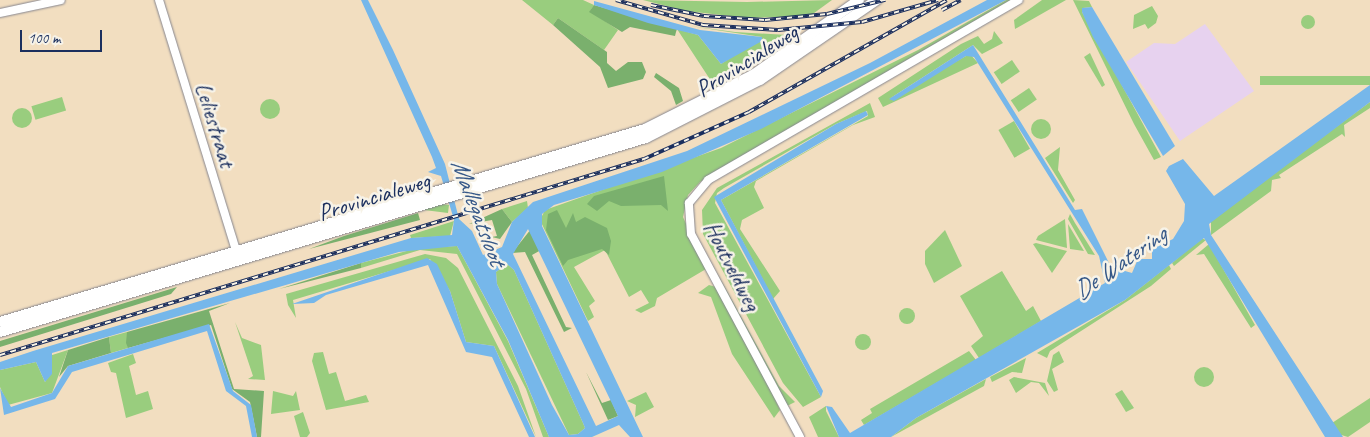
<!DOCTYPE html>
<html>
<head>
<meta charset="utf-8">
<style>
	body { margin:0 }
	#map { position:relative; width:1370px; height:437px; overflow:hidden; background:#f2dec0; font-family:Caveat,sans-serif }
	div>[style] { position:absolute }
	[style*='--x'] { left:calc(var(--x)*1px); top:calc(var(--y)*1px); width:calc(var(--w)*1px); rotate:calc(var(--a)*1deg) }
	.built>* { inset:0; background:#e7d2ef }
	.green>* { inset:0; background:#99cd7e; transform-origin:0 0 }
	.round { border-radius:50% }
	.forest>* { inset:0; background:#7ab06d }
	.water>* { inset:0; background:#76b7ea }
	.roads { filter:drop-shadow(0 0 1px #86868f) drop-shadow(0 0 1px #86868f) }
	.minor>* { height:8px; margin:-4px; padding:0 4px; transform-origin:4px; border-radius:4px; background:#fff }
	.major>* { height:10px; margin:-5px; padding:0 5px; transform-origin:5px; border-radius:5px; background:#fff }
	.rail>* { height:4px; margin-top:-2px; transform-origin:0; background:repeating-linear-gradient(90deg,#f7f3e8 0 5.5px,#1b2f5e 0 11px); box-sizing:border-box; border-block:1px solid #1b2f5e }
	span { translate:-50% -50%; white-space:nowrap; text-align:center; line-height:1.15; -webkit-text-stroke:5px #f7f3e8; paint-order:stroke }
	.street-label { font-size:24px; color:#1b2f5e }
	.water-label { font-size:25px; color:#365888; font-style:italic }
	.scale { position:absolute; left:20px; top:30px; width:82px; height:22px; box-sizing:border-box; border:2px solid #1b2f5e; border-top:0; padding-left:6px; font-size:15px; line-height:18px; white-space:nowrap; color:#1b2f5e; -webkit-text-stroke:4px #f7f3e8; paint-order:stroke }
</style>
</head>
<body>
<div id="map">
	<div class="built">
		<div style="clip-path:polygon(1205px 24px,1254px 91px,1180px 141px,1126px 62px,1154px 43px,1175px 44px)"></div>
	</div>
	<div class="green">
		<div style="clip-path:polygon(522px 0,583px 0,594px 5px,590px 11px,618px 30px,604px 50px,558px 18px,553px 25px)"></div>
		<div style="clip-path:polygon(643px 0,747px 2px,832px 0,810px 16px,748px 18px,686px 11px)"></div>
		<div style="clip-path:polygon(1006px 0,1014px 0,700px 182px,688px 195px,683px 217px,706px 269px,657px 298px,655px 306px,641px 313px,635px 310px,649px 303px,641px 290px,629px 297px,605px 250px,574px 267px,595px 301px,589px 306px,594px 317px,588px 321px,540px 220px,545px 210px,721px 148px,918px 50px)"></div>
		<div style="clip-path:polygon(1042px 0,1066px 0,1015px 29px,1014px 20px)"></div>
		<div style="clip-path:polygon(1073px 0,1089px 1px,1092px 7px,1083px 8px,1082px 12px,1161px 157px,1154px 160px,1134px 124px)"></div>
		<div style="clip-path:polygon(1152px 6px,1158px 16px,1156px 23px,1148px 29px,1145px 24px,1133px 29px,1134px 15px)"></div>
		<div class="round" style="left:1301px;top:15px;width:14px;height:14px"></div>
		<div style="clip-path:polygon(690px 26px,735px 32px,788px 35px,715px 87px,677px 29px,698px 35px,721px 64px,762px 37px)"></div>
		<div style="clip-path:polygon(994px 31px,1003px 43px,982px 54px,973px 45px,889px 99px,966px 56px,970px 54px,978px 63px,883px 107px,878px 98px,961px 44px,978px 36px,984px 44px,992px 39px)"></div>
		<div style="clip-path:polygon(1090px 53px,1105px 85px,1102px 87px,1084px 57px)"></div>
		<div style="left:1012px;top:60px;width:14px;height:22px;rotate:56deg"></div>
		<div style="left:1370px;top:76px;width:9px;height:110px;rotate:90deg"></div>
		<div style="left:1029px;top:88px;width:14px;height:22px;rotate:56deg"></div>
		<div style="left:62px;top:97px;width:14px;height:32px;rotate:73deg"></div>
		<div class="round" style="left:260px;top:99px;width:20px;height:20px"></div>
		<div style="clip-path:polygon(1370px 102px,1370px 108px,1344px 125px,1345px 137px,1342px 134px,1279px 175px,1281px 178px,1272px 180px,1271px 191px,1211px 235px,1211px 219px)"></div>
		<div style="clip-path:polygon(870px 103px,875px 117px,853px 125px,756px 181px,754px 187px,764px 208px,742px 220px,740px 229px,780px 291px,773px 299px,721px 200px,868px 116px,867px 111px,836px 124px,724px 188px,717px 193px,715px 203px,821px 397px,803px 407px,783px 383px,703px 234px,702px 210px,717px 188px)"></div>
		<div class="round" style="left:12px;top:108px;width:20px;height:20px"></div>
		<div class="round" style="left:1031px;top:119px;width:20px;height:20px"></div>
		<div style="left:1014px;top:121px;width:32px;height:18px;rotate:60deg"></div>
		<div style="clip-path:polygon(1060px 147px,1058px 170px,1075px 200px,1073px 203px,1045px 158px)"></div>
		<div style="clip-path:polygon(527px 201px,528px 208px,512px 222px,502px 209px)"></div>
		<div style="left:449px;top:205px;width:8px;height:32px;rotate:97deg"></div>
		<div style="clip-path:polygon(1070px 214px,1075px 223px,1095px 255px,1088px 254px,1068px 219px)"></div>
		<div style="clip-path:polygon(1065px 219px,1067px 248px,1036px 240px,1038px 236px)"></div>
		<div style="clip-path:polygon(454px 221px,450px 236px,411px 238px,410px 235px)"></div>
		<div style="clip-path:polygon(1068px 224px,1084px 251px,1070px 249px)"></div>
		<div style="clip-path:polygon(945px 230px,962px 266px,934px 283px,925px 264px,925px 251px)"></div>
		<div style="clip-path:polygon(1201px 238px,1206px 240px,1174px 266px,1172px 263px)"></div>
		<div style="clip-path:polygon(1036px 243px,1067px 251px,1052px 273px,1033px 244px)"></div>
		<div style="clip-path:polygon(1209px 244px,1255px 325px,1251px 328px,1204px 254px,1196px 255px)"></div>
		<div style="clip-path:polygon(457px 246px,508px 341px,549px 437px,543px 437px,526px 389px,457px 254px,420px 250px,361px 268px,361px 263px,418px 248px)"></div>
		<div style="clip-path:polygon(425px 254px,446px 258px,458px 268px,518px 386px,536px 437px,494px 346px,466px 342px,450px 291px,430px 259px,293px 300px,296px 318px,288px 305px,286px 294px)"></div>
		<div style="clip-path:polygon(507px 264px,514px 270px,583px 423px,585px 428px,578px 434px,569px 435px,497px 284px,496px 272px)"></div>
		<div style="clip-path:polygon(1169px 265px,1171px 269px,1151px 286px,1050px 351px,1047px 358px,1037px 353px,1125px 300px)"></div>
		<div style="clip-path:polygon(716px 271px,779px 386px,795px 402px,787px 406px)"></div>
		<div style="clip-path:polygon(1002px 271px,1026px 311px,1033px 306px,1041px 321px,979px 358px,971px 346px,983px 336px,960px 296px)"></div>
		<div style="clip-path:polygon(709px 285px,716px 287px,769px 386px,780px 410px,774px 418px,732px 354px,711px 297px,698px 293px)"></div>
		<div class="round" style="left:899px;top:308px;width:16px;height:16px"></div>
		<div style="clip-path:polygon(235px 322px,242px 338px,261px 345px,265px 380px,248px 379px,253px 376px)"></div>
		<div style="clip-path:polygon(127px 332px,128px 348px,111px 353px,109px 337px)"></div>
		<div class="round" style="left:855px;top:334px;width:16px;height:16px"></div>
		<div style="clip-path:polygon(68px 350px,52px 393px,8px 405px,0 387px,0 370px,36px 362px,45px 382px,52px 371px,49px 356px)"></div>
		<div style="clip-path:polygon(969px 351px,976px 360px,864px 425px,861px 420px,872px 413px,870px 409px)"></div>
		<div style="clip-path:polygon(1059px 351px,1064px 362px,1052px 369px,1058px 390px,1054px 392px,1047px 381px,1053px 355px)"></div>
		<div style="clip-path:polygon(323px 352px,329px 374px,336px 372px,345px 401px,366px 395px,369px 402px,326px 410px,312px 361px,314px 353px)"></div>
		<div style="clip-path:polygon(133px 354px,136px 363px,129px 366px,136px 395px,148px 391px,153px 409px,126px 418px,116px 373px,111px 372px,108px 363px)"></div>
		<div style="clip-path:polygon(1026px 358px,1022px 373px,1012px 372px,992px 382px,990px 377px)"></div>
		<div class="round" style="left:1194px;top:367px;width:20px;height:20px"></div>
		<div style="clip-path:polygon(1014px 377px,1045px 383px,1049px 396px,1039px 383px,1031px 382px,1016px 393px,1009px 380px)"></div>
		<div style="clip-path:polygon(986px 379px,984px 386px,891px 437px,916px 418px)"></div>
		<div style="clip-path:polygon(1122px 390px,1134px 408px,1126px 412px,1115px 394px)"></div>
		<div style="clip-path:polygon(273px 391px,293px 396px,296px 391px,300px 410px,271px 414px)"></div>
		<div style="clip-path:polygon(646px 392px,654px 407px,635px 417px,636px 405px,627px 401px)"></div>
		<div style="clip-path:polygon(1370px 398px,1370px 422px,1348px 437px,1338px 434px,1332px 423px)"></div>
		<div style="clip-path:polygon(826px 406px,826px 411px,839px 437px,818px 437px,809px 417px)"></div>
		<div style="clip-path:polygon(303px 412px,310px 433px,307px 437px,300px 437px,294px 416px)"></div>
	</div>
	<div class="forest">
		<div style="clip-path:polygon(594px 5px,677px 29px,676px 32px,675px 36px,630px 27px,622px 32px,589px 12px)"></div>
		<div style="clip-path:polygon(558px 18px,607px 52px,607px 63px,616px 71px,628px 62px,642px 62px,646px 72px,643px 79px,608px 88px,600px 67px,553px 25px)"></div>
		<div style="clip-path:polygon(656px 73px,679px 88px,683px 101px,676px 105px,671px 91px,654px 77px)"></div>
		<div style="clip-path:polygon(664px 176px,668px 211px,661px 205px,621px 206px,609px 201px,597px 211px,587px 204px,594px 196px)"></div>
		<div style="clip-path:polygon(502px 209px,512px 222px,500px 239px,492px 237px,497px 236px,492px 220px,469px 224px)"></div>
		<div style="clip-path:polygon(557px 210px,566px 228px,573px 213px,576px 222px,585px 217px,607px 228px,611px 241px,609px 255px,602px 249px,568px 260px,563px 266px,546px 230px,548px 214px)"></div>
		<div style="clip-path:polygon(418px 213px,420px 220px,309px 249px,344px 236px)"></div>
		<div style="clip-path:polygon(531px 229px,541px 250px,532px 255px,566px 327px,572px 328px,564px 332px,525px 252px,512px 253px)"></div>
		<div style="clip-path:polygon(361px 263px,361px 268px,279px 289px)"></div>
		<div style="clip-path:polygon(177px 287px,171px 294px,0 347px,0 341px)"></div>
		<div style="clip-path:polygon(230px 303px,209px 311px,234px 389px,264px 391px,261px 437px,257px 437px,250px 402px,232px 389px,211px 325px,128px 348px,126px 343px,127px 332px)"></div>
		<div style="clip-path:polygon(109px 337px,111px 353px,68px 366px,59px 377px,68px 350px)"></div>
		<div style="clip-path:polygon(586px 372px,602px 403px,611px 400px,618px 416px,608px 420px)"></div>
	</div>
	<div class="water">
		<div style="clip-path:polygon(evenodd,361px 0,368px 0,393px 50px,445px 164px,459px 219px,472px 231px,483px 255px,502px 247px,512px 222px,533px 202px,687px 151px,870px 63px,987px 0,1006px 0,761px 129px,662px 172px,554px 205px,542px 214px,542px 226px,643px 437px,630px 437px,619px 425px,592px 437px,549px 437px,508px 340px,457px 246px,399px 252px,52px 353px,52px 374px,45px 382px,36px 362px,0 370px,0 362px,33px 351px,411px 238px,452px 235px,454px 220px,441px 176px,428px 172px,436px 168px,432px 157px,361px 0,528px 229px,618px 416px,596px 426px,513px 254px,528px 229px,361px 0,507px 264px,514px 270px,583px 423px,585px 428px,578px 434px,569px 435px,552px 405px,497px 284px,496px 272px,507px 264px)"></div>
		<div style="clip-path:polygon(594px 1px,700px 30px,762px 37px,762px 41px,721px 64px,698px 35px,648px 23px,594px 5px)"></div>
		<div style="clip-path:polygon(1092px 7px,1175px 146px,1163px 156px,1093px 37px,1082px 12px,1082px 8px)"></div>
		<div style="clip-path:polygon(973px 45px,1075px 210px,1082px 209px,1111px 267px,1132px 273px,1138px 259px,1152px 259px,1152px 249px,1173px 239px,1184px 221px,1185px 204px,1166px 171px,1169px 166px,1183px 159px,1214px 196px,1370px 85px,1370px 102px,1209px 224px,1211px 235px,1343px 437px,1325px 437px,1204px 238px,1125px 300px,916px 418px,891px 437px,839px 437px,826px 406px,832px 407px,850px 433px,1105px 283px,1099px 256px,974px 57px,966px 56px,894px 101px,889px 99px)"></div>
		<div style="clip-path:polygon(866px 111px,868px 115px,721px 200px,823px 391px,821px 397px,714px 197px,836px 124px)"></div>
		<div style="clip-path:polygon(427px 258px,437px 264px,450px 291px,466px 342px,494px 346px,535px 437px,529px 437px,492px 357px,466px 352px,428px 265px,326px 295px,314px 303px,292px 304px)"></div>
		<div style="clip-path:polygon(209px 324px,233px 391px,251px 405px,257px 437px,252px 437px,246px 406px,226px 391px,207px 331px,72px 372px,55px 399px,4px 415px,0 388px,11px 407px,52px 393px,68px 366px)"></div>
	</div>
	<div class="roads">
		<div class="minor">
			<div style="--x:159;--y:0;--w:268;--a:72.9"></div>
			<div style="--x:0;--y:13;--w:62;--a:-12"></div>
			<div style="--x:800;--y:437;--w:230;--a:-118.2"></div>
			<div style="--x:691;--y:234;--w:31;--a:-94"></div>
			<div style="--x:689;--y:203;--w:30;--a:-50"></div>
			<div style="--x:708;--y:180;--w:359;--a:-30.1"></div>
		</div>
		<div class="major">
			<div style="--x:0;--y:322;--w:673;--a:-16.66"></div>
			<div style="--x:645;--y:129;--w:121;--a:-26.6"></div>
			<div style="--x:753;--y:75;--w:130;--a:-35.3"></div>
			<div style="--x:0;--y:332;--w:675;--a:-16.72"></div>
			<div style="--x:646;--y:138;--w:128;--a:-27"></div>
			<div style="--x:760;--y:80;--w:142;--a:-34.4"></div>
		</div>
	</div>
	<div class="rail">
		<div style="--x:616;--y:0;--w:91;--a:16"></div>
		<div style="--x:703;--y:25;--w:75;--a:3.8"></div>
		<div style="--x:778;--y:30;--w:84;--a:-5.4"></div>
		<div style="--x:862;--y:22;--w:79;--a:-16.1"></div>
		<div style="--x:651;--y:5;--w:54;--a:11.7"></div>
		<div style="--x:704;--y:16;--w:61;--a:3.8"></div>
		<div style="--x:765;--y:20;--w:62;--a:-5.5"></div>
		<div style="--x:827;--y:14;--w:60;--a:-13.6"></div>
		<div style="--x:942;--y:10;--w:21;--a:-28"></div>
		<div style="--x:0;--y:355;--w:673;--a:-16.93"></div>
		<div style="--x:644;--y:159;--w:115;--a:-24.1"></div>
		<div style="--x:749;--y:112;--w:227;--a:-29.5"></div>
	</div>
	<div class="street-label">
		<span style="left:747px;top:61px;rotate:-32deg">Provincialeweg</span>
		<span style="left:215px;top:125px;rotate:73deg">Leliestraat</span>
		<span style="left:374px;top:197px;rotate:-17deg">Provincialeweg</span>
		<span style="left:732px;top:266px;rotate:63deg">Houtveldweg</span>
	</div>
	<div class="water-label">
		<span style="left:478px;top:212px;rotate:69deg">Mallegatsloot</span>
		<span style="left:1120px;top:263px;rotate:-35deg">De Watering</span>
	</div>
	<div class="scale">100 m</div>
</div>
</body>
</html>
